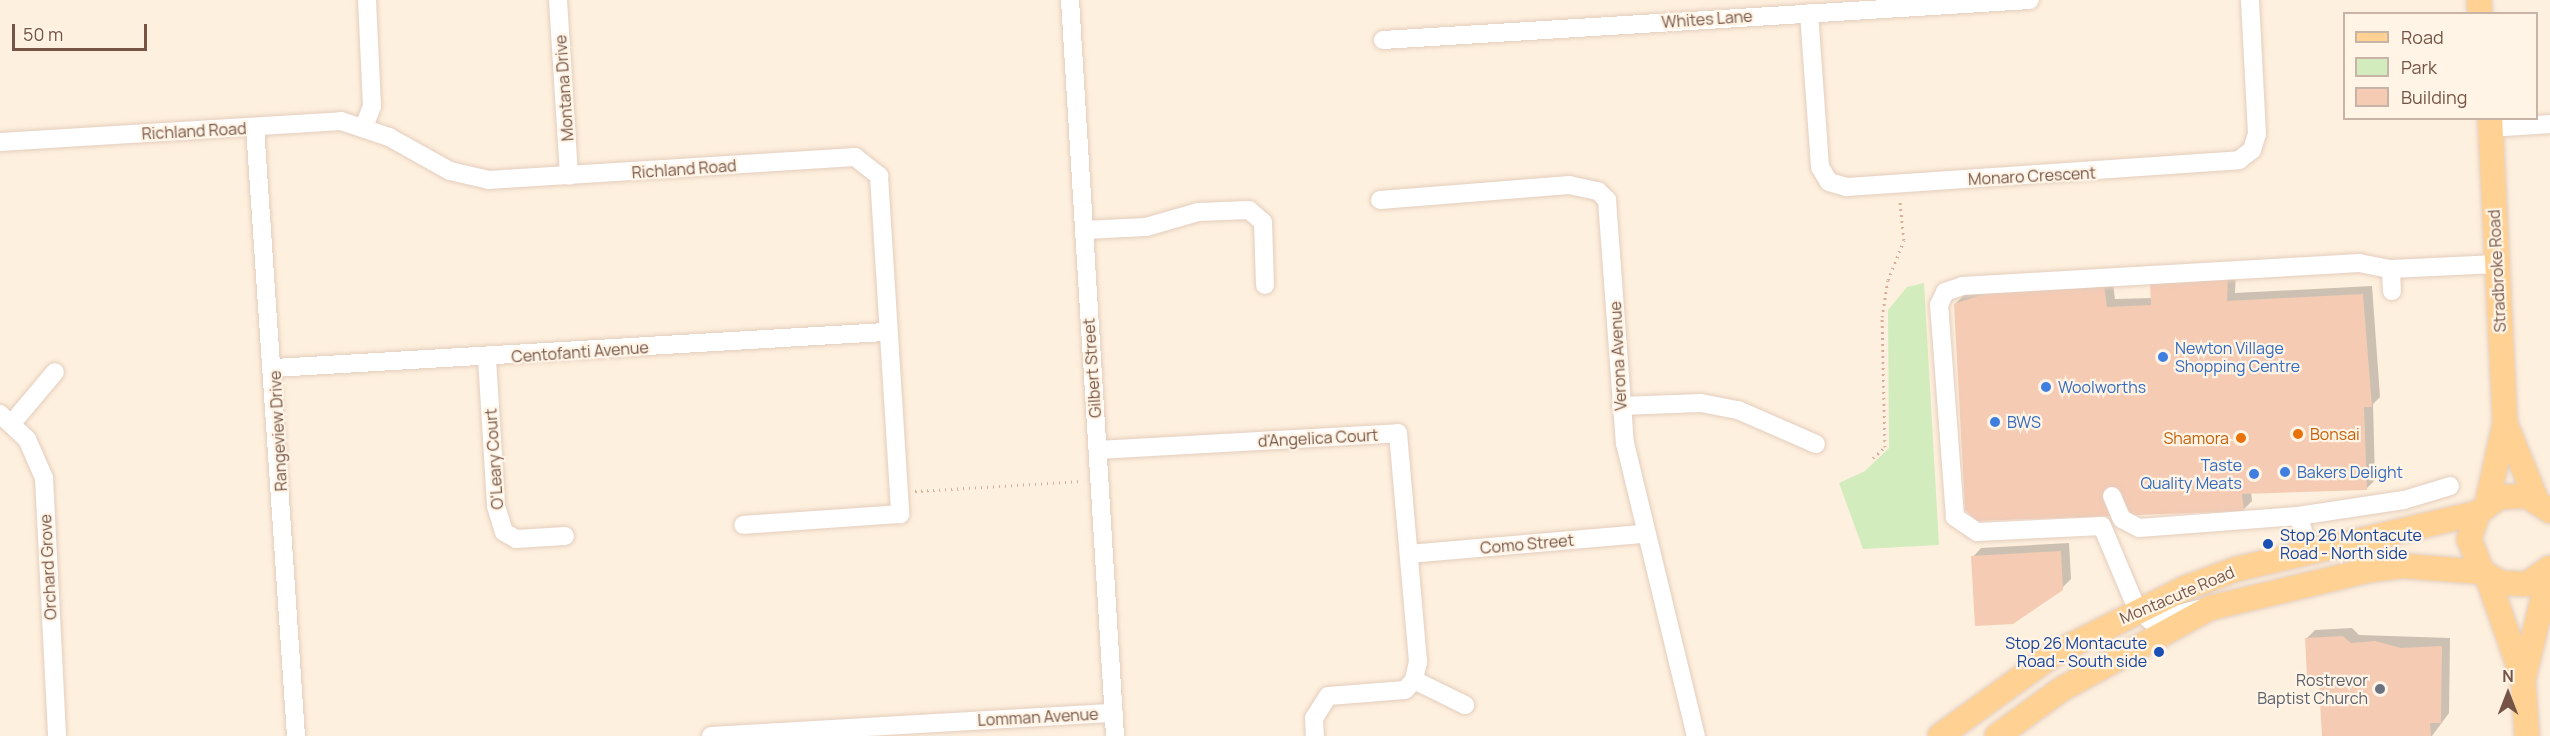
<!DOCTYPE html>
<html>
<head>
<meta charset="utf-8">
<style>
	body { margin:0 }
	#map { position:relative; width:2550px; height:736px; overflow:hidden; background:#fef0de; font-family:Manrope,sans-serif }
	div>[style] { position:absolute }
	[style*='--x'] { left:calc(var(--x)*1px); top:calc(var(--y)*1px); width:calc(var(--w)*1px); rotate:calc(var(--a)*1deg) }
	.green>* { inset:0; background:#d2ecbd }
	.shadow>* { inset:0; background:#0003 }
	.building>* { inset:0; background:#f5cbb4 }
	.path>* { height:3px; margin-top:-1.5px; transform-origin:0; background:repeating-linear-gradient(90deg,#d9ae98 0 1.5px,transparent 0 6px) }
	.roads { filter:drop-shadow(0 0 2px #e4cdbd) drop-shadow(0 0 2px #e4cdbd) }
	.minor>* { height:18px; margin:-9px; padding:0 9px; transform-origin:9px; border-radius:9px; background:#fff }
	.major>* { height:24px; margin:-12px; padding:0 12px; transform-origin:12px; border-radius:12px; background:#ffd294 }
	.dots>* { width:16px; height:16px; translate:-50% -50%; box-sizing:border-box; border:3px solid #fff4e6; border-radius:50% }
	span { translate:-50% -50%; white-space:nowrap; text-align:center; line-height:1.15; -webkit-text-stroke:4.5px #fff4e6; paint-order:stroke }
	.street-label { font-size:16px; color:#755445 }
	.shop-label { font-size:16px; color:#366cbe }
	.left { translate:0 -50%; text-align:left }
	.right { translate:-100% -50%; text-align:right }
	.food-label { font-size:16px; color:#c56008 }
	.transit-label { font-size:16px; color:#164399 }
	.worship-label { font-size:16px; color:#5b616d }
	.legend { position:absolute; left:2343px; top:12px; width:195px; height:108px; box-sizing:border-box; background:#fff4e6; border:2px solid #c8b4a6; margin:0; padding:8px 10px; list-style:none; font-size:18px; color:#755445 }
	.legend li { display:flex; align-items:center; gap:12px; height:30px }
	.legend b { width:30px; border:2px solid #c8b4a6 }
	.north { position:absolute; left:2478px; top:664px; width:60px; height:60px; -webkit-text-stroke:4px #fff4e6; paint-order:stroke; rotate:0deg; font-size:16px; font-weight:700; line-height:24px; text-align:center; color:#755445 }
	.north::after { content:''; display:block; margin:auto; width:21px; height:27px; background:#755445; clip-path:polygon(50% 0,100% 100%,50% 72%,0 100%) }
	.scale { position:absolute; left:12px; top:24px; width:135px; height:27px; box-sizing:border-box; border:3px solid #755445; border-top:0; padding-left:8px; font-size:18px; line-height:21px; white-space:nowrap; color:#755445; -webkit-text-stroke:4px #fff4e6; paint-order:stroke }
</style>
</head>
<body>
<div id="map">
	<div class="green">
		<div style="clip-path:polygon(1924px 283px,1939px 545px,1863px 549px,1839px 483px,1865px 471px,1889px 448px,1888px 310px,1907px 287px)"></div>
	</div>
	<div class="shadow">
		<div style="clip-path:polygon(2236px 269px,2235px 293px,2372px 286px,2380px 397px,2373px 404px,2375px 480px,2366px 489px,2251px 492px,2252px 501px,2243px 510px,1955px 304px,1964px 295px,2006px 282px,2112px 276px,2115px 299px,2152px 298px)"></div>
		<div style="clip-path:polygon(2069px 543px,2071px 579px,2062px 588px,1973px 557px,1981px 548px)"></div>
		<div style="clip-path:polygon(2352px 628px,2359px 635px,2450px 638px,2449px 713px,2432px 736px,2323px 736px,2320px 685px,2306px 639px,2315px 630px)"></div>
	</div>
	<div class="building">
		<div style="clip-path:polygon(2228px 277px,2227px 301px,2363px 294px,2372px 407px,2364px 407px,2367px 490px,2242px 494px,2244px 511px,1977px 521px,1965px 510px,1954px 304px,1996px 290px,2104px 284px,2107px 307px,2151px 305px,2150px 283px)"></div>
		<div style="clip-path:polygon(2061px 551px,2063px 590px,2013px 624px,1975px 626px,1971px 556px)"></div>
		<div style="clip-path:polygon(2343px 636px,2351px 643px,2375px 641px,2401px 648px,2442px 646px,2441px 723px,2430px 723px,2431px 736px,2322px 736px,2319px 686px,2307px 676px,2305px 638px)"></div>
	</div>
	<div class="path">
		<div style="--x:1873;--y:458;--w:16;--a:-43"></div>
		<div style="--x:1885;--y:447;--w:130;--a:-91.3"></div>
		<div style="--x:1882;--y:317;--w:37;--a:-81"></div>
		<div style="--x:1888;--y:280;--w:43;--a:-68.2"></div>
		<div style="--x:1904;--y:240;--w:39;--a:-96"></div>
		<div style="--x:915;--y:491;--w:167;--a:-3.4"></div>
	</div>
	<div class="roads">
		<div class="minor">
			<div style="--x:558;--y:0;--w:176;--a:86.4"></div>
			<div style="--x:1070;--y:0;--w:737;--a:86.5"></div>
			<div style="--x:1809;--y:13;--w:154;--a:85.9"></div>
			<div style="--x:1820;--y:167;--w:17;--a:59"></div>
			<div style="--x:1829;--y:182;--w:19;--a:16"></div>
			<div style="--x:1847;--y:187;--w:393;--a:-3.9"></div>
			<div style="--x:2239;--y:160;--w:16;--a:-38"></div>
			<div style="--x:2252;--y:150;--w:17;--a:-73"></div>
			<div style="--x:2257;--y:134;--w:134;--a:-93"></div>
			<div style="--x:1383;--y:40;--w:648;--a:-3.54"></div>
			<div style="--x:255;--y:127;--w:610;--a:86.15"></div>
			<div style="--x:364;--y:127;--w:22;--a:-69"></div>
			<div style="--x:372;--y:106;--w:106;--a:-92.7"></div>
			<div style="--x:2490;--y:128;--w:60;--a:-3.8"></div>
			<div style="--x:0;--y:142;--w:342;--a:-3.5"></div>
			<div style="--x:341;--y:121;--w:51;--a:18.4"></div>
			<div style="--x:389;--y:137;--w:70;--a:29.1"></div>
			<div style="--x:450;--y:171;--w:39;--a:13"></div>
			<div style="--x:488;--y:180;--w:368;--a:-3.6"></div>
			<div style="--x:855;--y:157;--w:31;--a:38"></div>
			<div style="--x:879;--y:176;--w:339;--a:86.4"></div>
			<div style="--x:900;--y:514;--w:157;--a:176"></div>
			<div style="--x:1380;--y:200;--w:190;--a:-4.5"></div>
			<div style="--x:1569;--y:185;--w:30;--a:12"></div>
			<div style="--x:1598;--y:191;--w:13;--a:45"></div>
			<div style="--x:1607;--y:200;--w:244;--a:85.8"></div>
			<div style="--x:1625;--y:443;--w:301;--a:76.4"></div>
			<div style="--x:1084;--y:230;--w:62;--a:-2.8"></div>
			<div style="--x:1146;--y:227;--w:54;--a:-16.1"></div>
			<div style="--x:1198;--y:212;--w:51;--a:-2.2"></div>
			<div style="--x:1249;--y:210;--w:18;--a:41"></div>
			<div style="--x:1263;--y:222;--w:63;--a:88.2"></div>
			<div style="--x:2392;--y:291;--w:22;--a:-93"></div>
			<div style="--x:2391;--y:269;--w:106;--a:-2.7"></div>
			<div style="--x:487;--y:358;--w:148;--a:86.5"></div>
			<div style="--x:496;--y:506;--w:27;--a:73"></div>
			<div style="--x:504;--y:532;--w:14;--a:30"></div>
			<div style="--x:516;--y:539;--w:49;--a:-3.5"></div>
			<div style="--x:275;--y:368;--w:611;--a:-3.38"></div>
			<div style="--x:1621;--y:406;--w:80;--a:-2.1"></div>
			<div style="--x:1701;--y:403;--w:38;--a:11"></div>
			<div style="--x:1738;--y:410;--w:85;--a:23.6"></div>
			<div style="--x:0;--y:414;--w:37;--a:43"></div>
			<div style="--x:27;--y:439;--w:43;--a:66.4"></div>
			<div style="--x:44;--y:478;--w:258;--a:87.1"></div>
			<div style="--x:13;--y:422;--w:65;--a:-50"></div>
			<div style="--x:1098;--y:450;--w:300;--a:-3.2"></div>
			<div style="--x:1398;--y:433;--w:230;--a:85"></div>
			<div style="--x:1418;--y:662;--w:18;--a:103"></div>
			<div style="--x:1414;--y:680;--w:13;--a:132"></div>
			<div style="--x:1405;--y:690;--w:77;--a:175.5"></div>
			<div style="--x:1328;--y:696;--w:26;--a:122"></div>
			<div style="--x:1314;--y:718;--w:18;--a:87"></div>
			<div style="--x:2112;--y:496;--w:25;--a:67"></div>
			<div style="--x:2122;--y:519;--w:19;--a:28"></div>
			<div style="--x:2139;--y:528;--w:159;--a:-4.3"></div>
			<div style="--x:2298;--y:516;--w:107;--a:-8.6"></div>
			<div style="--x:2404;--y:500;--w:48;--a:-16.9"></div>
			<div style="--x:2298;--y:516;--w:36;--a:71"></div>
			<div style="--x:1409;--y:554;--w:236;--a:-4.9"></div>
			<div style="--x:2199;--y:609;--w:49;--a:166"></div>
			<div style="--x:2151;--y:621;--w:18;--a:-139"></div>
			<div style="--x:2137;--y:609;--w:90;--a:-112.9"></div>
			<div style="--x:2102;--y:526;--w:125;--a:177.3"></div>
			<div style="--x:1977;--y:532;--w:27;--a:-146"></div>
			<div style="--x:1955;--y:517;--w:213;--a:-94.3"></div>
			<div style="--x:1939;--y:305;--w:14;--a:-65"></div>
			<div style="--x:1945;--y:292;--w:18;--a:-19"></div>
			<div style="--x:1962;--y:286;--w:398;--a:-3.3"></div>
			<div style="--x:2359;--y:263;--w:33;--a:11"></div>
			<div style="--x:1414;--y:680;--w:57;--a:26.1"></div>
			<div style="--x:711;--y:736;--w:403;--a:-3.3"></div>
		</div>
		<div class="major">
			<div style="--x:2479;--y:0;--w:14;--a:86"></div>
			<div style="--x:2505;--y:423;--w:82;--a:67.8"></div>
			<div style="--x:2487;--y:504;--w:83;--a:-77.5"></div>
			<div style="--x:2505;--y:423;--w:305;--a:-92.8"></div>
			<div style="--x:2550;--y:511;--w:27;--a:-147"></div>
			<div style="--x:2527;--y:496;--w:28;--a:178"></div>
			<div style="--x:2499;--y:497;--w:26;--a:143"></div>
			<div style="--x:2478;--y:513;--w:28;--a:109"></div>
			<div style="--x:2469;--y:539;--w:35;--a:68"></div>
			<div style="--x:2482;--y:572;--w:22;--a:30"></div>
			<div style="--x:2501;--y:583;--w:26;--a:2"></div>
			<div style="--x:2527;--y:584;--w:28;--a:-35"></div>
			<div style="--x:2487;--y:576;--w:108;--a:70.6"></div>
			<div style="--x:2523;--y:678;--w:58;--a:86.1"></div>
			<div style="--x:2524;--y:676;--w:110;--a:-76.3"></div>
			<div style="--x:1940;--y:736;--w:140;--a:-35.7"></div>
			<div style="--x:2054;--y:654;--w:150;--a:-26.6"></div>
			<div style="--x:2188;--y:587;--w:52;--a:-20.2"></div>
			<div style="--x:2237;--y:569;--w:247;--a:-13.1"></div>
			<div style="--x:1997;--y:736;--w:80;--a:-35.9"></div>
			<div style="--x:2062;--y:689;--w:169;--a:-28.7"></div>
			<div style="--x:2210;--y:608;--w:163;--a:-13.4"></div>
			<div style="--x:2369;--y:570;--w:35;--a:-7"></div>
			<div style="--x:2404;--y:566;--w:78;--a:4.4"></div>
		</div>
	</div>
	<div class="dots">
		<div style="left:2163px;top:357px;background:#3f7fe0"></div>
		<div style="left:2046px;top:387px;background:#3f7fe0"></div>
		<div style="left:1995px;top:422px;background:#3f7fe0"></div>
		<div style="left:2298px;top:434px;background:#e8710a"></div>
		<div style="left:2241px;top:438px;background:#e8710a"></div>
		<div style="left:2285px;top:472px;background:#3f7fe0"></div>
		<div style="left:2254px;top:474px;background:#3f7fe0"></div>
		<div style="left:2268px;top:544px;background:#1a4fb4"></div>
		<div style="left:2159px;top:652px;background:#1a4fb4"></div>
		<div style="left:2380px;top:689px;background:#6b7280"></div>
	</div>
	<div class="street-label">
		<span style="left:1707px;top:19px;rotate:-4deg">Whites Lane</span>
		<span style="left:564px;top:88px;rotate:-94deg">Montana Drive</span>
		<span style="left:194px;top:131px;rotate:-3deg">Richland Road</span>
		<span style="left:684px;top:169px;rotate:-4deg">Richland Road</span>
		<span style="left:2032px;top:176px;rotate:-3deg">Monaro Crescent</span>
		<span style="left:2497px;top:271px;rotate:-93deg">Stradbroke Road</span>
		<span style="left:580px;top:352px;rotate:-4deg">Centofanti Avenue</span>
		<span style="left:1618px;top:356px;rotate:-93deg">Verona Avenue</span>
		<span style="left:1092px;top:368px;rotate:-94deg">Gilbert Street</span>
		<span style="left:278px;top:431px;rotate:-93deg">Rangeview Drive</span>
		<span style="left:1318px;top:438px;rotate:-3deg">d'Angelica Court</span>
		<span style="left:494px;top:459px;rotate:-94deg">O'Leary Court</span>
		<span style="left:1527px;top:544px;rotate:-5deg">Como Street</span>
		<span style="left:48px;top:567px;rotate:-93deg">Orchard Grove</span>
		<span style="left:2177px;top:595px;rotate:-23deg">Montacute Road</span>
		<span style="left:1038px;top:717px;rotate:-3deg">Lomman Avenue</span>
	</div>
	<div class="shop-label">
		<span class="left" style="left:2175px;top:357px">Newton Village<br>Shopping Centre</span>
		<span class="left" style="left:2058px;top:387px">Woolworths</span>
		<span class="left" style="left:2007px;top:422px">BWS</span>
		<span class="right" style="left:2242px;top:474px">Taste<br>Quality Meats</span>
		<span class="left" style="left:2297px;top:472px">Bakers Delight</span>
	</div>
	<div class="food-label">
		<span class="left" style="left:2310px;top:434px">Bonsai</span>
		<span class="right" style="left:2229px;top:438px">Shamora</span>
	</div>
	<div class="transit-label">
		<span class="left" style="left:2280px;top:544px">Stop 26 Montacute<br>Road - North side</span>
		<span class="right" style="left:2147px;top:652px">Stop 26 Montacute<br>Road - South side</span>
	</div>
	<div class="worship-label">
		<span class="right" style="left:2368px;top:689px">Rostrevor<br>Baptist Church</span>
	</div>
	<ul class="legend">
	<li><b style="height:8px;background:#ffd294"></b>Road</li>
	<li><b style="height:16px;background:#d2ecbd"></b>Park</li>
	<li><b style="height:16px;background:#f5cbb4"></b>Building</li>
	</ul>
	<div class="north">N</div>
	<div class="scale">50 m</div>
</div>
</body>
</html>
